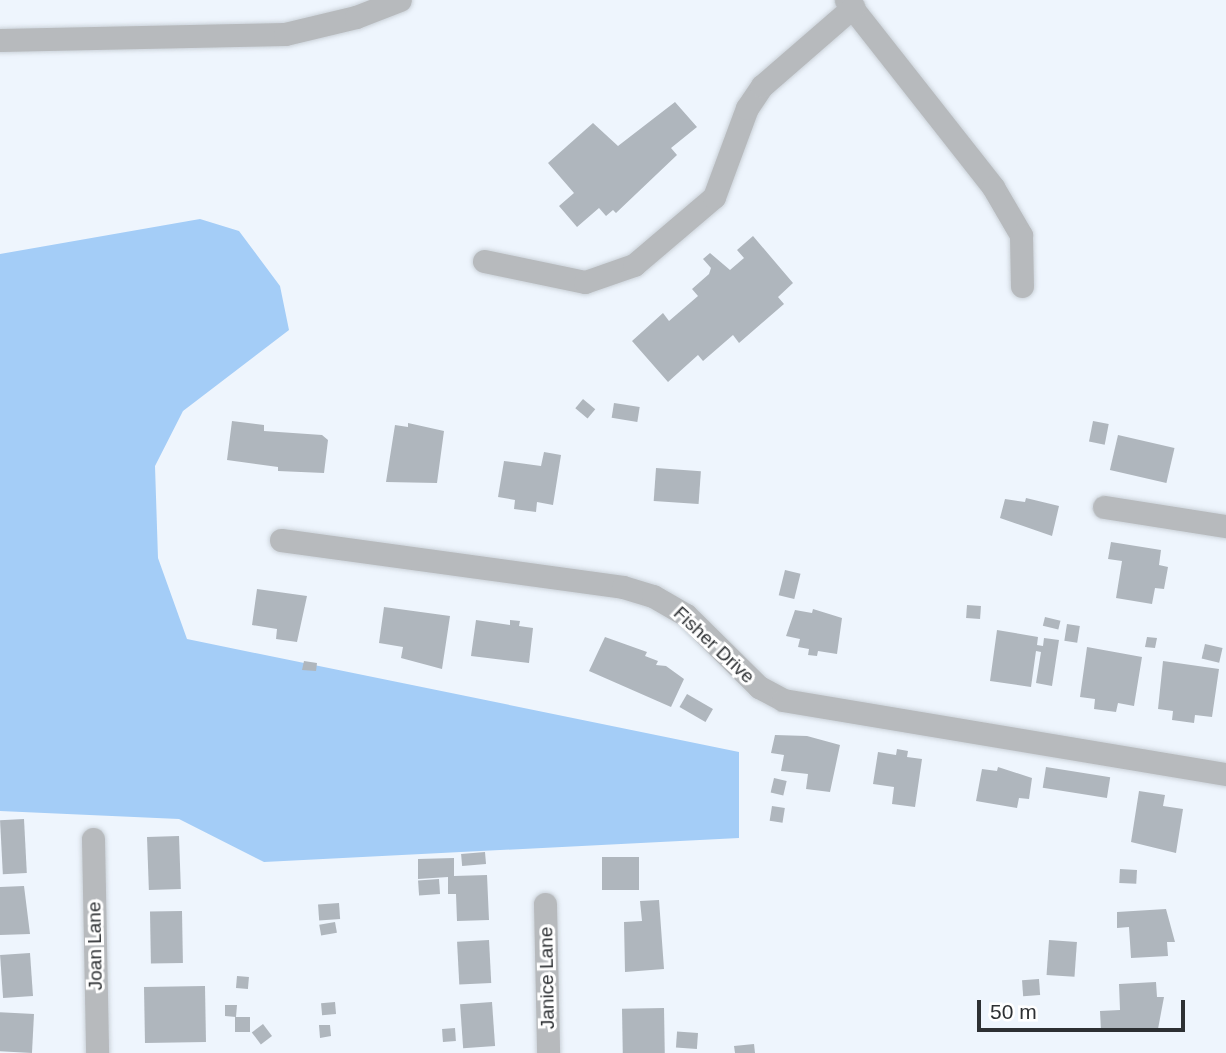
<!DOCTYPE html>
<html>
<head>
<meta charset="utf-8">
<style>
	body { margin:0 }
	#map { position:relative; width:1226px; height:1053px; overflow:hidden; background:#eef5fd; font-family:Arial,sans-serif }
	div>[style] { position:absolute }
	[style*='--x'] { left:calc(var(--x)*1px); top:calc(var(--y)*1px); width:calc(var(--w)*1px); rotate:calc(var(--a)*1deg) }
	.green>* { inset:0; background:#a4cdf7 }
	.building>* { inset:0; background:#afb6bd; transform-origin:0 0 }
	.roads { filter:drop-shadow(0 0 2px #cbd2d9) drop-shadow(0 0 2px #cbd2d9) }
	.minor>* { height:23px; margin:-11.5px; padding:0 11.5px; transform-origin:11.5px; border-radius:11.5px; background:#b7babd }
	span { translate:-50% -50%; white-space:nowrap; text-align:center; line-height:1.15; -webkit-text-stroke:6px #fff; paint-order:stroke }
	.street-label { font-size:19px; color:#2d3033 }
	.scale { position:absolute; left:977px; top:1000px; width:208px; height:32px; box-sizing:border-box; border:4px solid #2d3033; border-top:0; padding-left:9px; font-size:21px; line-height:24px; white-space:nowrap; color:#2d3033; -webkit-text-stroke:5px #fff; paint-order:stroke }
</style>
</head>
<body>
<div id="map">
	<div class="green">
		<div style="clip-path:polygon(200px 219px,239px 231px,280px 286px,289px 330px,183px 411px,155px 466px,158px 558px,187px 639px,739px 752px,739px 838px,264px 862px,179px 819px,0 811px,0 254px)"></div>
	</div>
	<div class="building">
		<div style="clip-path:polygon(675px 102px,697px 127px,671px 148px,677px 155px,616px 213px,613px 210px,606px 216px,599px 208px,577px 227px,559px 206px,574px 193px,548px 163px,593px 123px,618px 146px)"></div>
		<div style="clip-path:polygon(753px 236px,793px 283px,778px 297px,784px 304px,739px 343px,733px 335px,703px 361px,698px 355px,668px 382px,632px 341px,663px 313px,669px 321px,698px 296px,692px 289px,709px 274px,711px 268px,703px 259px,710px 253px,730px 270px,744px 258px,737px 250px)"></div>
		<div style="left:583px;top:399px;width:16px;height:12px;rotate:40deg"></div>
		<div style="left:614px;top:403px;width:26px;height:15px;rotate:9deg"></div>
		<div style="clip-path:polygon(232px 421px,264px 425px,264px 431px,322px 435px,328px 440px,324px 473px,278px 471px,278px 467px,227px 460px)"></div>
		<div style="left:1093px;top:421px;width:16px;height:21px;rotate:11deg"></div>
		<div style="clip-path:polygon(408px 423px,444px 431px,437px 483px,386px 482px,395px 425px,408px 427px)"></div>
		<div style="left:1118px;top:435px;width:58px;height:36px;rotate:13deg"></div>
		<div style="clip-path:polygon(544px 452px,561px 455px,553px 505px,537px 502px,536px 512px,514px 509px,515px 500px,498px 497px,504px 461px,541px 466px)"></div>
		<div style="left:656px;top:468px;width:45px;height:33px;rotate:4deg"></div>
		<div style="clip-path:polygon(1026px 498px,1059px 506px,1052px 536px,1000px 518px,1005px 499px,1025px 502px)"></div>
		<div style="clip-path:polygon(1111px 542px,1161px 550px,1159px 565px,1168px 567px,1164px 589px,1155px 588px,1152px 604px,1116px 598px,1122px 561px,1108px 559px)"></div>
		<div style="left:785px;top:570px;width:16px;height:26px;rotate:14deg"></div>
		<div style="clip-path:polygon(257px 589px,307px 596px,297px 642px,276px 639px,277px 629px,252px 625px)"></div>
		<div style="left:967px;top:605px;width:14px;height:13px;rotate:4deg"></div>
		<div style="clip-path:polygon(384px 607px,450px 616px,442px 669px,401px 658px,403px 647px,379px 643px)"></div>
		<div style="clip-path:polygon(813px 609px,842px 618px,837px 654px,818px 651px,817px 656px,808px 655px,809px 649px,798px 647px,800px 639px,786px 636px,795px 610px,812px 613px)"></div>
		<div style="left:1045px;top:617px;width:16px;height:9px;rotate:14deg"></div>
		<div style="clip-path:polygon(476px 620px,510px 625px,510px 620px,520px 621px,519px 626px,533px 628px,529px 663px,471px 656px)"></div>
		<div style="left:1067px;top:624px;width:13px;height:17px;rotate:9deg"></div>
		<div style="clip-path:polygon(997px 630px,1038px 637px,1037px 645px,1043px 646px,1044px 638px,1059px 640px,1052px 686px,1036px 683px,1041px 652px,1036px 651px,1031px 687px,990px 681px)"></div>
		<div style="clip-path:polygon(605px 637px,647px 652px,645px 656px,658px 661px,656px 665px,666px 666px,684px 679px,671px 707px,589px 671px)"></div>
		<div style="clip-path:polygon(1147px 637px,1157px 638px,1155px 648px,1145px 647px)"></div>
		<div style="left:1205px;top:644px;width:18px;height:15px;rotate:13deg"></div>
		<div style="clip-path:polygon(1087px 647px,1142px 657px,1134px 706px,1118px 703px,1116px 712px,1094px 709px,1095px 699px,1080px 697px)"></div>
		<div style="clip-path:polygon(304px 661px,317px 663px,316px 671px,302px 670px)"></div>
		<div style="clip-path:polygon(1163px 661px,1219px 669px,1212px 717px,1195px 715px,1194px 723px,1172px 720px,1173px 711px,1158px 709px)"></div>
		<div style="left:687px;top:694px;width:30px;height:15px;rotate:30deg"></div>
		<div style="clip-path:polygon(775px 735px,807px 736px,840px 745px,830px 792px,806px 789px,808px 774px,781px 771px,784px 755px,771px 753px)"></div>
		<div style="clip-path:polygon(897px 749px,908px 751px,907px 757px,922px 759px,915px 807px,892px 804px,894px 787px,873px 784px,878px 752px,896px 755px)"></div>
		<div style="clip-path:polygon(998px 767px,1032px 778px,1029px 799px,1019px 798px,1017px 808px,976px 801px,982px 769px,997px 771px)"></div>
		<div style="left:1046px;top:767px;width:65px;height:21px;rotate:9deg"></div>
		<div style="left:774px;top:778px;width:13px;height:15px;rotate:13deg"></div>
		<div style="clip-path:polygon(1139px 791px,1165px 795px,1163px 806px,1183px 809px,1176px 853px,1131px 842px)"></div>
		<div style="left:772px;top:806px;width:13px;height:15px;rotate:9deg"></div>
		<div style="left:24px;top:819px;width:54px;height:24px;rotate:87deg"></div>
		<div style="left:179px;top:836px;width:53px;height:32px;rotate:88deg"></div>
		<div style="left:485px;top:852px;width:12px;height:24px;rotate:85deg"></div>
		<div style="left:602px;top:857px;width:37px;height:33px"></div>
		<div style="clip-path:polygon(454px 858px,454px 876px,487px 875px,489px 920px,457px 921px,456px 894px,448px 894px,448px 877px,418px 879px,418px 859px)"></div>
		<div style="left:1120px;top:869px;width:17px;height:14px;rotate:3deg"></div>
		<div style="left:439px;top:879px;width:15px;height:21px;rotate:86deg"></div>
		<div style="clip-path:polygon(24px 886px,30px 934px,0 935px,0 887px)"></div>
		<div style="clip-path:polygon(659px 900px,664px 969px,625px 972px,624px 922px,642px 921px,640px 901px)"></div>
		<div style="left:339px;top:903px;width:16px;height:21px;rotate:86deg"></div>
		<div style="clip-path:polygon(1166px 909px,1175px 942px,1167px 942px,1168px 956px,1131px 958px,1129px 927px,1117px 928px,1117px 912px)"></div>
		<div style="left:182px;top:911px;width:52px;height:32px;rotate:89deg"></div>
		<div style="left:335px;top:922px;width:11px;height:16px;rotate:80deg"></div>
		<div style="left:489px;top:940px;width:43px;height:32px;rotate:87deg"></div>
		<div style="left:1049px;top:940px;width:28px;height:35px;rotate:4deg"></div>
		<div style="left:30px;top:953px;width:43px;height:30px;rotate:86deg"></div>
		<div style="left:237px;top:976px;width:12px;height:12px;rotate:5deg"></div>
		<div style="left:1039px;top:979px;width:16px;height:17px;rotate:86deg"></div>
		<div style="clip-path:polygon(1156px 982px,1157px 997px,1164px 997px,1158px 1029px,1101px 1031px,1100px 1011px,1120px 1010px,1119px 984px)"></div>
		<div style="left:205px;top:986px;width:56px;height:61px;rotate:89deg"></div>
		<div style="left:335px;top:1002px;width:12px;height:14px;rotate:85deg"></div>
		<div style="left:492px;top:1002px;width:44px;height:32px;rotate:86deg"></div>
		<div style="clip-path:polygon(225px 1005px,237px 1005px,236px 1017px,225px 1016px)"></div>
		<div style="left:664px;top:1008px;width:45px;height:42px;rotate:89deg"></div>
		<div style="left:34px;top:1014px;width:39px;height:34px;rotate:93deg"></div>
		<div style="left:235px;top:1017px;width:15px;height:15px"></div>
		<div style="left:263px;top:1024px;width:15px;height:14px;rotate:53deg"></div>
		<div style="clip-path:polygon(319px 1025px,330px 1025px,331px 1036px,320px 1038px)"></div>
		<div style="left:455px;top:1028px;width:13px;height:13px;rotate:86deg"></div>
		<div style="left:698px;top:1033px;width:16px;height:21px;rotate:94deg"></div>
		<div style="clip-path:polygon(754px 1044px,755px 1053px,735px 1053px,734px 1046px)"></div>
	</div>
	<div class="roads">
		<div class="minor">
			<div style="--x:846;--y:0;--w:238;--a:51.8"></div>
			<div style="--x:993;--y:187;--w:56;--a:59.7"></div>
			<div style="--x:1021;--y:235;--w:51;--a:88.9"></div>
			<div style="--x:0;--y:40;--w:285;--a:-1.2"></div>
			<div style="--x:285;--y:34;--w:73;--a:-13.5"></div>
			<div style="--x:356;--y:17;--w:47;--a:-21.1"></div>
			<div style="--x:484;--y:261;--w:103;--a:11.7"></div>
			<div style="--x:585;--y:282;--w:52;--a:-19.1"></div>
			<div style="--x:634;--y:265;--w:105;--a:-40.4"></div>
			<div style="--x:714;--y:197;--w:95;--a:-69.7"></div>
			<div style="--x:747;--y:108;--w:27;--a:-56"></div>
			<div style="--x:762;--y:86;--w:121;--a:-41"></div>
			<div style="--x:1104;--y:507;--w:123;--a:8.9"></div>
			<div style="--x:281;--y:540;--w:345;--a:7.8"></div>
			<div style="--x:623;--y:587;--w:31;--a:17"></div>
			<div style="--x:653;--y:596;--w:38;--a:30"></div>
			<div style="--x:686;--y:615;--w:103;--a:44.6"></div>
			<div style="--x:759;--y:687;--w:27;--a:28"></div>
			<div style="--x:783;--y:700;--w:449;--a:9.5"></div>
			<div style="--x:93;--y:839;--w:214;--a:88.9"></div>
			<div style="--x:545;--y:904;--w:149;--a:88.8"></div>
		</div>
	</div>
	<div class="street-label">
		<span style="left:714px;top:645px;rotate:43deg">Fisher Drive</span>
		<span style="left:95px;top:946px;rotate:-91deg">Joan Lane</span>
		<span style="left:547px;top:978px;rotate:-91deg">Janice Lane</span>
	</div>
	<div class="scale">50 m</div>
</div>
</body>
</html>
